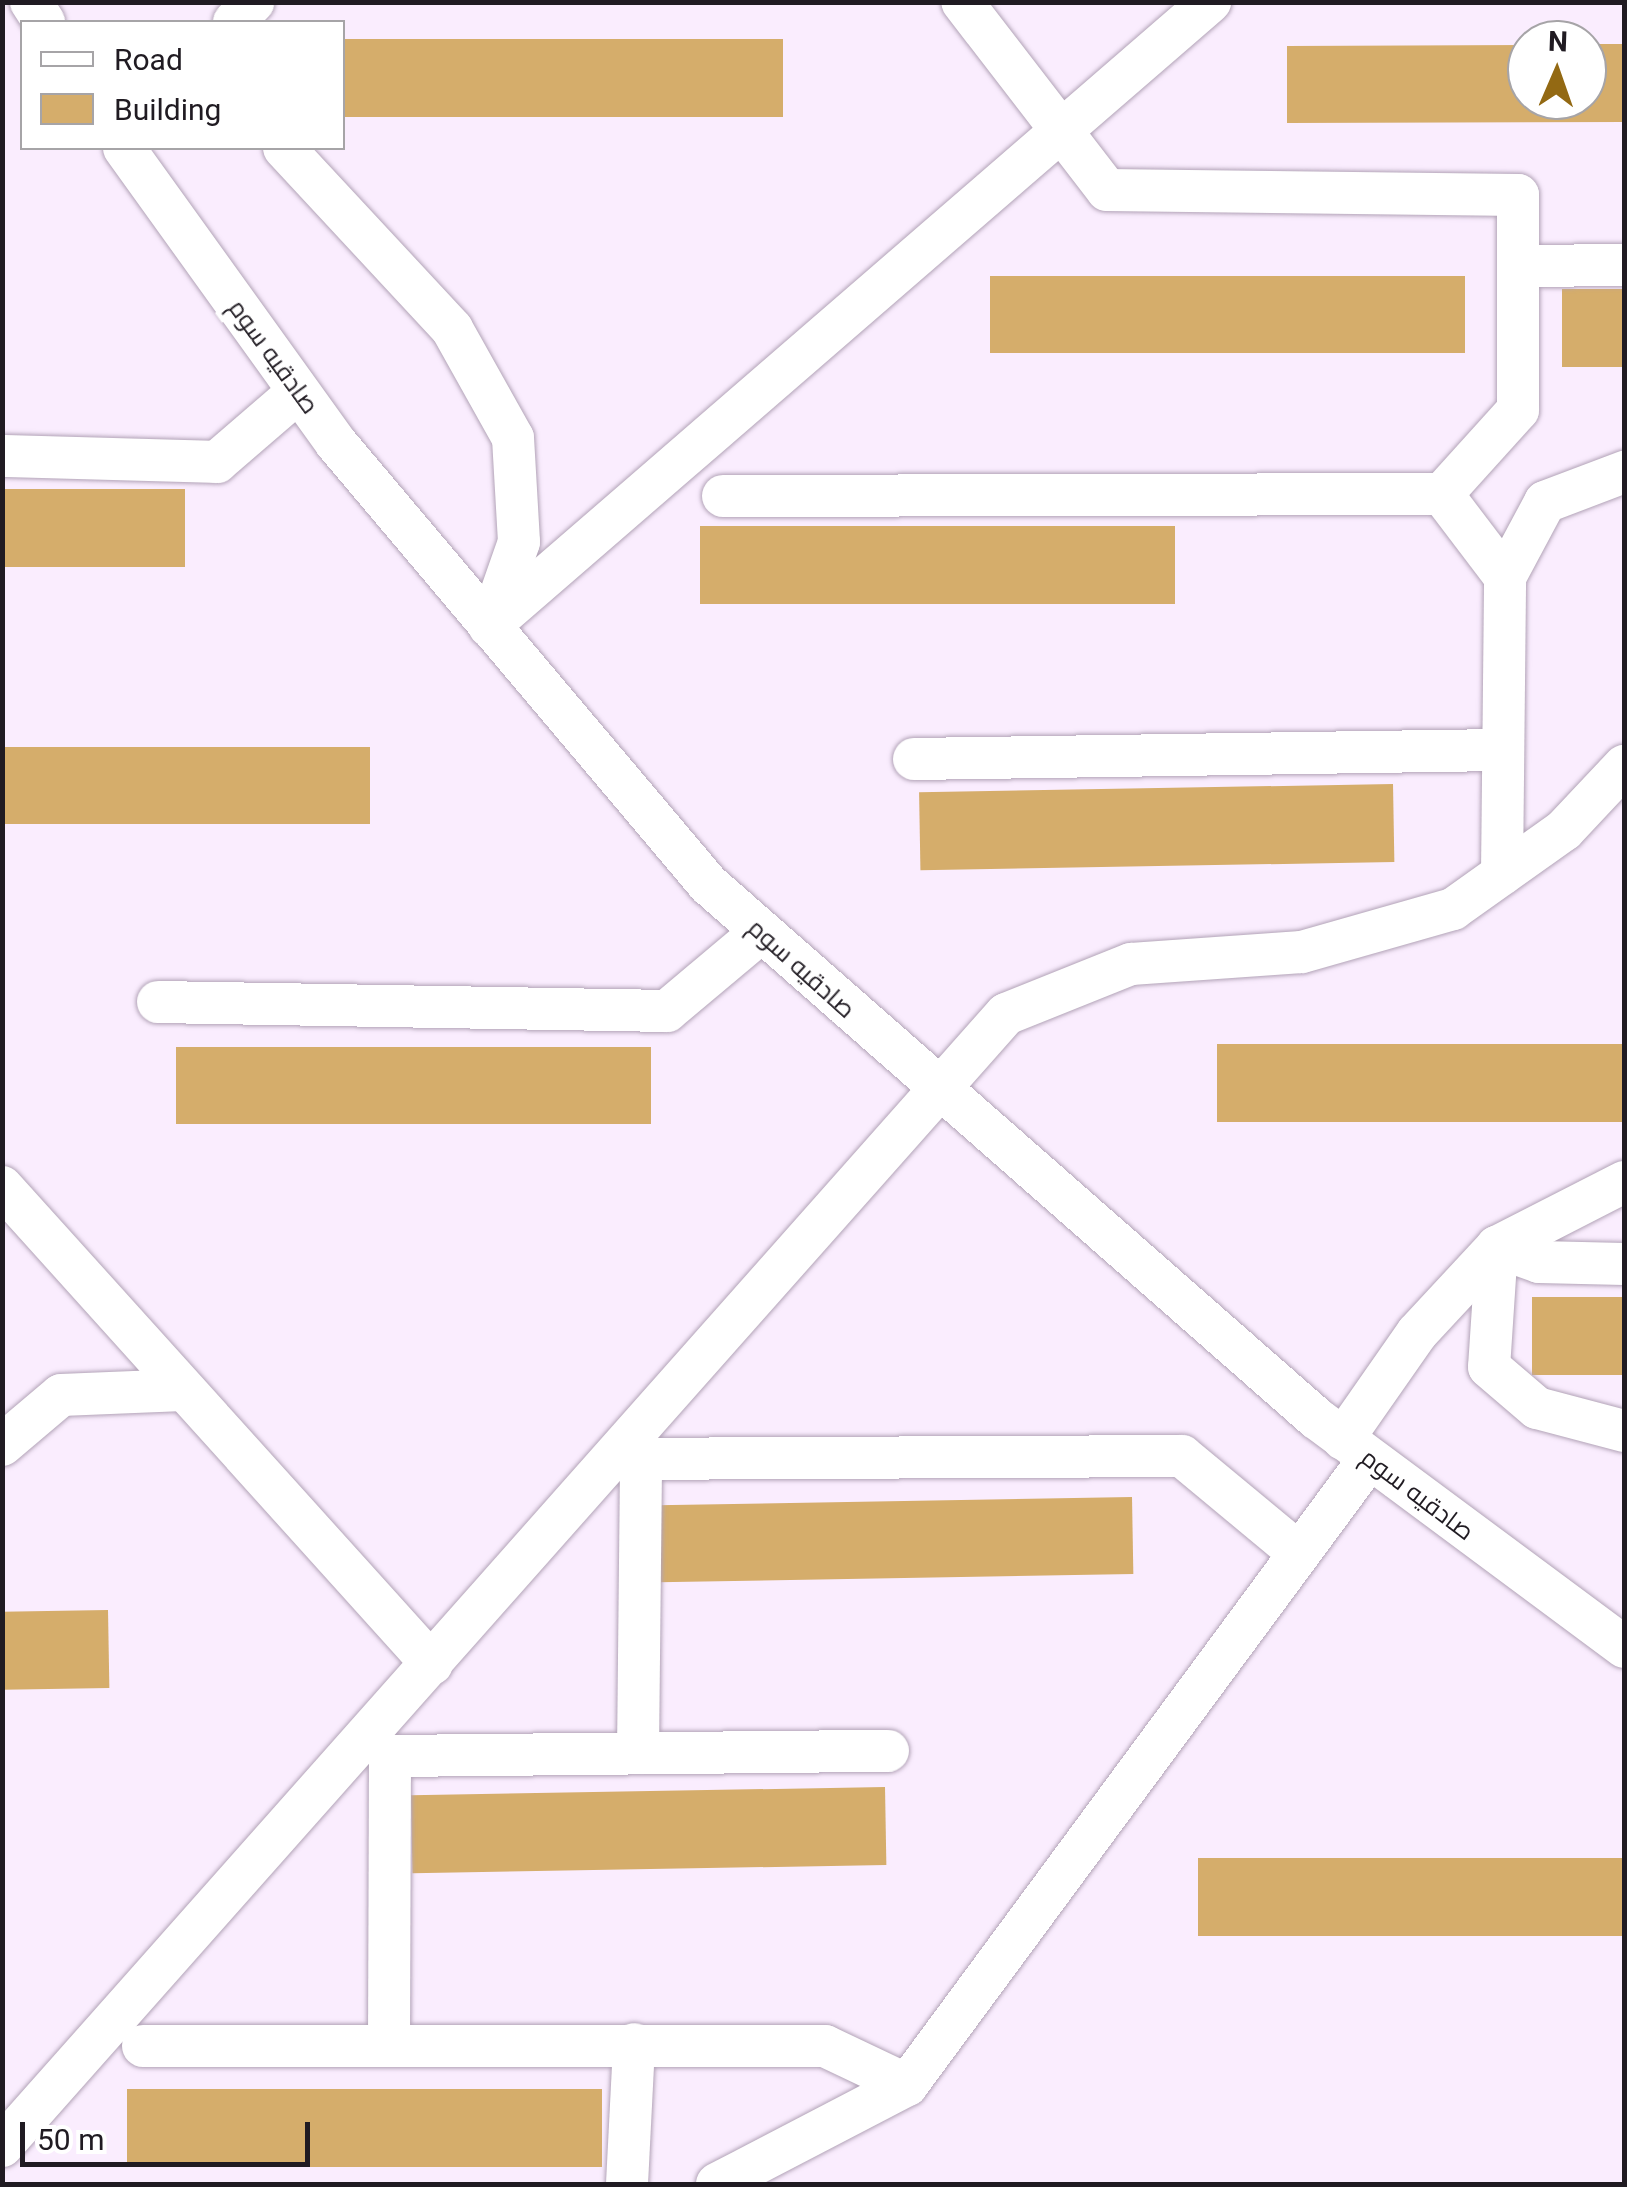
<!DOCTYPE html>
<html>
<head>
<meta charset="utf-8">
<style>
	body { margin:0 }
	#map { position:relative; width:1627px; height:2187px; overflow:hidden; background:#faedfe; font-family:Roboto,Cairo,sans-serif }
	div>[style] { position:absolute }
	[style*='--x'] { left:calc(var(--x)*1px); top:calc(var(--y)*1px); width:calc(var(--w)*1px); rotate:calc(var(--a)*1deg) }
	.building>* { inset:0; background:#d5ad6b; transform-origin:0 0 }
	.roads { filter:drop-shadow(0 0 2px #b2a3b7) drop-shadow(0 0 2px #b2a3b7) }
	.minor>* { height:42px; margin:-21px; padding:0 21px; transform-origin:21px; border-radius:21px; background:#fff }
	span { translate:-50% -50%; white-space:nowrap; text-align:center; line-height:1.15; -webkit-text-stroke:10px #fff; paint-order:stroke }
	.street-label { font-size:25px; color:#201b22 }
	.frame { position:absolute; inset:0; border:5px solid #201b22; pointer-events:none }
	.legend { position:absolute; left:20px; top:20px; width:325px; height:130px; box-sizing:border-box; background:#fff; border:2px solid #a6a4a7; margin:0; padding:12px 18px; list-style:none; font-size:30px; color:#201b22 }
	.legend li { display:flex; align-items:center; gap:20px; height:50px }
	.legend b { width:50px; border:2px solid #a6a4a7 }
	.north { position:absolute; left:1507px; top:20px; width:100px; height:100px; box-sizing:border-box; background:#fff; border:2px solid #a6a4a7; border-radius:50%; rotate:2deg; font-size:28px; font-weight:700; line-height:40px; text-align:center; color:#201b22 }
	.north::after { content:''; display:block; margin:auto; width:35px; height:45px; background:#936913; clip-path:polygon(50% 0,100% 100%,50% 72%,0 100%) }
	.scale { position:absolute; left:20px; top:2122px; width:290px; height:45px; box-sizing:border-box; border:5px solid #201b22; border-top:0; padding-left:12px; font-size:30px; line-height:35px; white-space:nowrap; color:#201b22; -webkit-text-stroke:8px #fff; paint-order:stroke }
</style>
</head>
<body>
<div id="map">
	<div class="building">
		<div style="left:783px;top:39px;width:78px;height:441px;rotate:90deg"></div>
		<div style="clip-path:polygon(1587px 44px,1624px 44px,1624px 122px,1287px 123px,1287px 46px,1527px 45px,1527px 100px,1587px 100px)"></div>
		<div style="left:1465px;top:276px;width:77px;height:475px;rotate:90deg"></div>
		<div style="left:1562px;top:289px;width:62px;height:78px"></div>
		<div style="left:185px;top:489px;width:78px;height:183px;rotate:90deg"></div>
		<div style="left:1175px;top:526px;width:78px;height:475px;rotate:90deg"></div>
		<div style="left:370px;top:747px;width:77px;height:368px;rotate:90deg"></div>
		<div style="left:1393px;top:784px;width:78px;height:474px;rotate:89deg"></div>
		<div style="left:1624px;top:1044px;width:78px;height:407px;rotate:90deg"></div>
		<div style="left:651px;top:1047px;width:77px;height:475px;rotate:90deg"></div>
		<div style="left:1624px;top:1297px;width:78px;height:92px;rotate:90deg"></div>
		<div style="left:1132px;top:1497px;width:77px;height:475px;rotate:89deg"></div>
		<div style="left:108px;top:1610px;width:78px;height:106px;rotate:89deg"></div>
		<div style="left:885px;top:1787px;width:78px;height:474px;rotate:89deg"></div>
		<div style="left:1624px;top:1858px;width:78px;height:426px;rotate:90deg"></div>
		<div style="left:602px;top:2089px;width:78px;height:475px;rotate:90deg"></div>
	</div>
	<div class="roads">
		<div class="minor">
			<div style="--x:31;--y:2;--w:24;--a:57"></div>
			<div style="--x:234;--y:22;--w:28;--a:-46"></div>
			<div style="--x:124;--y:148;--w:363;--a:54.3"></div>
			<div style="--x:336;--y:443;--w:577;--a:49.85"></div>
			<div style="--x:708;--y:884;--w:809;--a:41.29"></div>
			<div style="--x:1316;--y:1418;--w:384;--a:36.6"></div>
			<div style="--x:284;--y:148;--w:247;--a:47.1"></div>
			<div style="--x:452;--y:329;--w:125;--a:60.8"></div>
			<div style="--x:513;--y:438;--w:104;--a:86.7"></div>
			<div style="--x:519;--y:542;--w:88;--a:109.3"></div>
			<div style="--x:1518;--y:266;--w:106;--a:-0.5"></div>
			<div style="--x:2;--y:456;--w:215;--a:1.6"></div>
			<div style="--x:217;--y:462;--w:107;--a:-40.8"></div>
			<div style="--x:1442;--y:494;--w:104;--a:52.8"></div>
			<div style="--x:723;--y:496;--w:719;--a:-0.16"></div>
			<div style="--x:1442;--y:494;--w:113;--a:-47.9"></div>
			<div style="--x:1518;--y:410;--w:215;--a:-90"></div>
			<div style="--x:1518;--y:195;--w:411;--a:-179.3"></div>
			<div style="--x:1107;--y:190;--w:237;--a:-127.6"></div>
			<div style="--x:489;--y:626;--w:954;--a:-40.88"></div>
			<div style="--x:914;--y:759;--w:589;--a:-0.88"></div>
			<div style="--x:1502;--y:874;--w:297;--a:-89.4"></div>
			<div style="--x:1505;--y:577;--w:85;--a:-61.9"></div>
			<div style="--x:1545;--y:502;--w:85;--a:-20.8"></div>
			<div style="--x:158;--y:1002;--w:509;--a:1.01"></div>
			<div style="--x:667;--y:1011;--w:123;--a:-40"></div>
			<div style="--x:2;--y:1187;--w:642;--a:47.97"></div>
			<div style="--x:1624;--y:1264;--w:85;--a:-178.7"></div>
			<div style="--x:1539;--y:1262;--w:45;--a:-160.3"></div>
			<div style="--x:1497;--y:1247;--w:120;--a:93.8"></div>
			<div style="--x:1489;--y:1367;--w:63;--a:40.5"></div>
			<div style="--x:1537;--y:1408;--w:90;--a:14.8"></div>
			<div style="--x:1343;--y:1439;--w:129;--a:-55.1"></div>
			<div style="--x:1417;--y:1333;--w:117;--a:-47.1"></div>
			<div style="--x:1497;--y:1247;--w:143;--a:-27.1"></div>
			<div style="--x:2;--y:1445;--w:77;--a:-40.3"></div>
			<div style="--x:61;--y:1395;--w:122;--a:-2.3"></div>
			<div style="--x:614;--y:1459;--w:568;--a:-0.3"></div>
			<div style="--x:1182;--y:1456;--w:152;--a:39.7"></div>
			<div style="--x:638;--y:1753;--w:294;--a:-89.4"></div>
			<div style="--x:389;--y:2043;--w:287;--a:-89.8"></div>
			<div style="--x:390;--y:1756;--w:498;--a:-0.6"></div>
			<div style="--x:143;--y:2046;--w:682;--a:0"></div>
			<div style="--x:825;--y:2046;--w:91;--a:25.4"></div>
			<div style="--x:2;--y:2146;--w:1513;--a:-48.43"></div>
			<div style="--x:1006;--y:1014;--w:135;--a:-21.8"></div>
			<div style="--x:1131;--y:964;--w:171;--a:-4"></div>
			<div style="--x:1302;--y:952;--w:157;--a:-15.9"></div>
			<div style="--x:1453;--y:909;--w:136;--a:-35.4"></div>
			<div style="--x:1564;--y:830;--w:88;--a:-46.8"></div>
			<div style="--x:627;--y:2184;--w:140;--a:-87.1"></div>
			<div style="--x:717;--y:2184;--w:214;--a:-27.5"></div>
			<div style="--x:907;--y:2085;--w:778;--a:-53.57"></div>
		</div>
	</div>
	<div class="street-label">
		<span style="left:273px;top:357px;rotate:54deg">صادقیه سوم</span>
		<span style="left:801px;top:969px;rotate:42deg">صادقیه سوم</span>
		<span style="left:1417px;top:1495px;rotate:37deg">صادقیه سوم</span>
	</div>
	<div class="frame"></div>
	<ul class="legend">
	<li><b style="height:12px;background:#fff"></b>Road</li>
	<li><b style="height:28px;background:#d5ad6b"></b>Building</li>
	</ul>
	<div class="north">N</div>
	<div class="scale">50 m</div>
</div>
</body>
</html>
